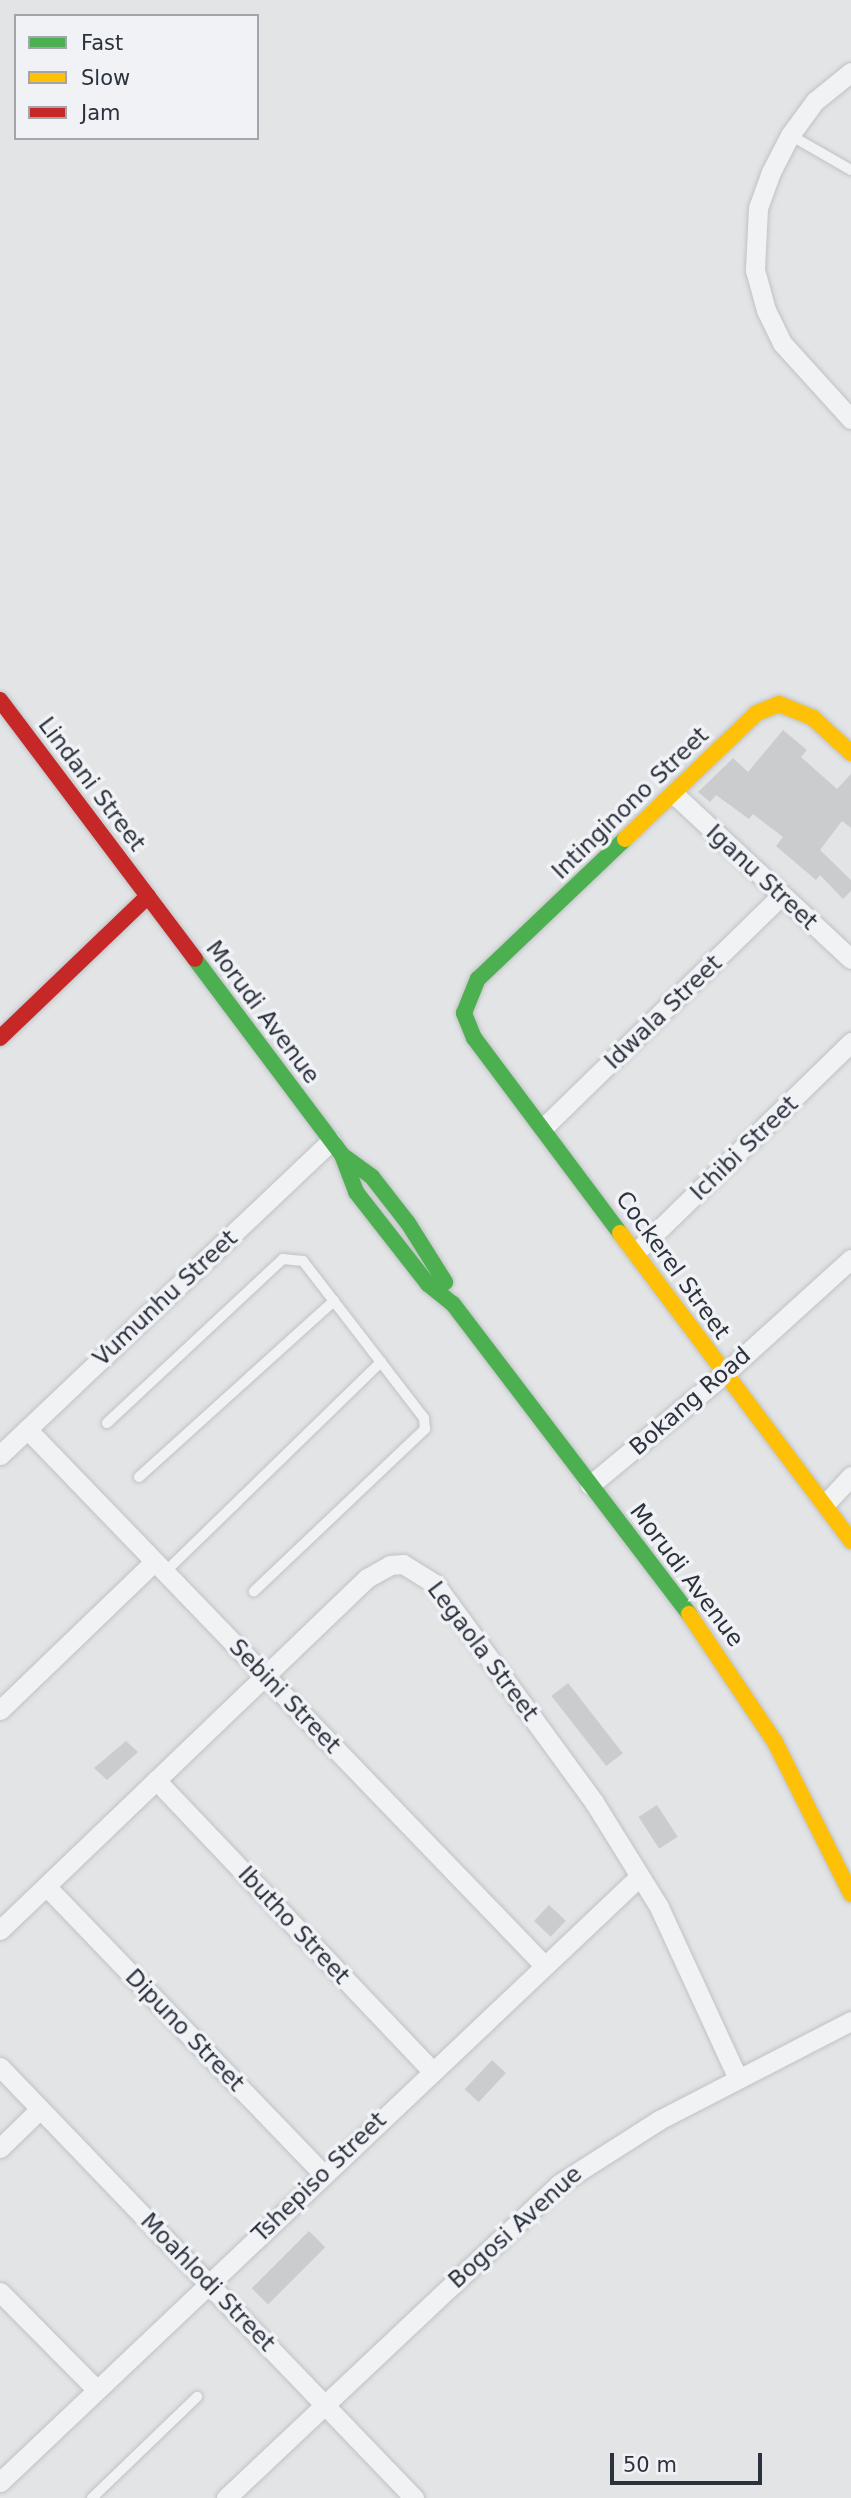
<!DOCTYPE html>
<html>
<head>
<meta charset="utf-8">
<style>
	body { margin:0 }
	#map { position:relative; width:851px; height:2498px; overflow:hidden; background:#e2e4e6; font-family:"DejaVu Sans",sans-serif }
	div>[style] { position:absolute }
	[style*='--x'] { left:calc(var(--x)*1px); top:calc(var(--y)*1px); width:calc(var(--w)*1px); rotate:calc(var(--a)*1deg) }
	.building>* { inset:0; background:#caccce; transform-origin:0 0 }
	.roads { filter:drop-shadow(0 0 2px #c0c2c4) drop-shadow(0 0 2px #c0c2c4) }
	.lane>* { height:10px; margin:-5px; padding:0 5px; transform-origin:5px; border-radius:5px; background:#f1f2f4 }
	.street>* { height:19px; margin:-9.5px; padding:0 9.5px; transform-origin:9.5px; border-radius:9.5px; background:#f1f2f4 }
	.fast>* { height:16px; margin:-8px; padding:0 8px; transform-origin:8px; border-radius:8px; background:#4caf50 }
	.slow>* { height:16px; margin:-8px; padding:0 8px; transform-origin:8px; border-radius:8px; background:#ffc107 }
	.jam>* { height:16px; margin:-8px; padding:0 8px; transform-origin:8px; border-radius:8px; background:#c62828 }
	span { translate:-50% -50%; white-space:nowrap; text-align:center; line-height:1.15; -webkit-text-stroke:7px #f0f2f5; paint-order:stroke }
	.street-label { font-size:23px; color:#2b323e }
	.legend { position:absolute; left:14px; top:14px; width:245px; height:126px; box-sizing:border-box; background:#f0f2f5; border:2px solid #a1a5ac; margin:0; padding:9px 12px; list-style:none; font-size:21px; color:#2b323e }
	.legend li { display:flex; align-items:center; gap:14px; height:35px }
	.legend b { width:35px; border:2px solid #a1a5ac }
	.scale { position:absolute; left:610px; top:2453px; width:152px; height:32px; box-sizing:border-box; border:4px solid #2b323e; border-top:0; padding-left:9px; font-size:21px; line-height:24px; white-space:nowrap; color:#2b323e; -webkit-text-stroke:5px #f0f2f5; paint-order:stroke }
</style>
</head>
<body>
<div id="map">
	<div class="building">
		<div style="clip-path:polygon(783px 730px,807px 750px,801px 757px,837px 789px,851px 774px,851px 828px,842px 821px,820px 850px,851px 880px,851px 891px,843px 899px,820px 875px,816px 880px,776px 846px,783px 837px,753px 814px,749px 819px,716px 795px,710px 802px,698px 792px,733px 758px,748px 772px)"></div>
		<div style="left:568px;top:1683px;width:89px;height:21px;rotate:52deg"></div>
		<div style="clip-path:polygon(126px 1741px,138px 1752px,107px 1780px,94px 1768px)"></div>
		<div style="left:657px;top:1805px;width:38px;height:22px;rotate:57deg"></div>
		<div style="left:549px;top:1905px;width:23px;height:22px;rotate:43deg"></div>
		<div style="left:492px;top:2060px;width:19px;height:40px;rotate:43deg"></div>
		<div style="left:309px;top:2231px;width:23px;height:81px;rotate:45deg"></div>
	</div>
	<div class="roads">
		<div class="lane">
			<div style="--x:790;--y:135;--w:70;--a:29.8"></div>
			<div style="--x:107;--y:1423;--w:241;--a:-43"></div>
			<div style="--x:283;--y:1259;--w:20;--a:6"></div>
			<div style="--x:303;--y:1261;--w:198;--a:52.4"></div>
			<div style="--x:424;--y:1418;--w:11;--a:85"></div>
			<div style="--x:425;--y:1429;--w:236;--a:136.5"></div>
			<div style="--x:139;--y:1477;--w:263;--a:-42.1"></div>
			<div style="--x:164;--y:1573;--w:303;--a:-44.2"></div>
			<div style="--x:92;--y:2498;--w:146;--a:-43.9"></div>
		</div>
		<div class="street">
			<div style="--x:851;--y:72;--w:46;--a:141.1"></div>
			<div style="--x:815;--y:101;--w:42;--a:126.3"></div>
			<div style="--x:790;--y:135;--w:42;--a:117.2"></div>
			<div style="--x:771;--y:172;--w:38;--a:110"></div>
			<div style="--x:758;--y:208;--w:62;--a:92.8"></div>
			<div style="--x:755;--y:270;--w:41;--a:74.6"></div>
			<div style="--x:766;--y:310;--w:37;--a:64"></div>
			<div style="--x:782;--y:343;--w:103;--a:47.8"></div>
			<div style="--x:674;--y:794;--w:242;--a:43"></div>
			<div style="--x:544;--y:1127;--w:330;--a:-44.3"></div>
			<div style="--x:636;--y:1252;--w:301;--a:-44.3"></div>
			<div style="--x:27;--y:1429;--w:742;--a:46.04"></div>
			<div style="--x:0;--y:1455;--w:456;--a:-43.5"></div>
			<div style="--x:590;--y:1485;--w:173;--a:-39.6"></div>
			<div style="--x:723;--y:1375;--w:173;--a:-42.2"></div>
			<div style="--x:826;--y:1503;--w:37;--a:-47"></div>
			<div style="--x:0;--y:1710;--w:212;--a:-43.9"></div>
			<div style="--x:156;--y:1780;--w:400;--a:46.5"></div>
			<div style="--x:46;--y:1886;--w:400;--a:46.1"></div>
			<div style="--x:0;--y:1930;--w:509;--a:-43.8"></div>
			<div style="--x:367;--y:1578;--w:26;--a:-29"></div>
			<div style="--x:390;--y:1565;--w:13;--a:-4"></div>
			<div style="--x:403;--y:1564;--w:38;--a:32"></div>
			<div style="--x:435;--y:1584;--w:270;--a:53.9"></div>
			<div style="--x:594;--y:1802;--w:123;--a:58.2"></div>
			<div style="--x:659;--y:1907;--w:189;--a:65.3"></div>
			<div style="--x:0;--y:2067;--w:598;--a:46.15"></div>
			<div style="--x:0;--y:2148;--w:54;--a:-44.3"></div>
			<div style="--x:0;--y:2292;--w:136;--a:45.3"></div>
			<div style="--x:0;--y:2482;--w:881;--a:-43.44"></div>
			<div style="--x:226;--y:2498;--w:458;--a:-43.3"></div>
			<div style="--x:559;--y:2184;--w:119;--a:-32.6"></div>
			<div style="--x:659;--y:2120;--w:216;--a:-27.3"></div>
		</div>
		<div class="fast">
			<div style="--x:195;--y:959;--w:245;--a:53.1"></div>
			<div style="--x:342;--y:1155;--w:37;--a:36"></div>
			<div style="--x:372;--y:1177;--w:58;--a:52"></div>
			<div style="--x:408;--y:1223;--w:70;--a:57.9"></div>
			<div style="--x:342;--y:1155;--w:40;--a:69"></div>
			<div style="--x:356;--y:1192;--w:117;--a:52"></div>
			<div style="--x:428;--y:1284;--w:32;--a:39"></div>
			<div style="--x:453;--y:1304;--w:390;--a:52.7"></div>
			<div style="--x:620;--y:1233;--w:244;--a:-126.8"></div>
			<div style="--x:474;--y:1038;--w:27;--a:-112"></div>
			<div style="--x:464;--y:1013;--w:37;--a:-68"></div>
			<div style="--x:478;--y:979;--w:203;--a:-43.6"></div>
		</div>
		<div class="slow">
			<div style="--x:625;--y:839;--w:182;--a:-43.7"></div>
			<div style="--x:757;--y:713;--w:24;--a:-22"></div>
			<div style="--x:779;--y:704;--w:37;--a:22"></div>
			<div style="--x:813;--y:718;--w:52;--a:42.6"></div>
			<div style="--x:620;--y:1233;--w:385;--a:53.1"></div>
			<div style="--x:689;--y:1614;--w:154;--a:56.1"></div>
			<div style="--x:775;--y:1742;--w:170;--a:63.4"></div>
		</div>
		<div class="jam">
			<div style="--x:0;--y:700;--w:324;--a:53"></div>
			<div style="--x:0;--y:1038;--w:205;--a:-43.8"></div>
		</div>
	</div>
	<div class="street-label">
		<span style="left:92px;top:784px;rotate:53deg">Lindani Street</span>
		<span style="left:630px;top:803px;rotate:-44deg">Intinginono Street</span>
		<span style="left:762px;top:877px;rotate:43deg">Iganu Street</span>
		<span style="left:263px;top:1012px;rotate:53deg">Morudi Avenue</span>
		<span style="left:663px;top:1012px;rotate:-44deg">Idwala Street</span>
		<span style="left:744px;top:1148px;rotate:-44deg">Ichibi Street</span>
		<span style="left:673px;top:1265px;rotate:54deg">Cockerel Street</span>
		<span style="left:165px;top:1298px;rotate:-43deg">Vumunhu Street</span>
		<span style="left:690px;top:1401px;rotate:-41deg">Bokang Road</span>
		<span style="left:687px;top:1575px;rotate:53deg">Morudi Avenue</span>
		<span style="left:483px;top:1651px;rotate:53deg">Legaola Street</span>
		<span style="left:285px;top:1696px;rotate:46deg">Sebini Street</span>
		<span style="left:294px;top:1925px;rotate:47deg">Ibutho Street</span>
		<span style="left:185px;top:2030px;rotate:46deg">Dipuno Street</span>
		<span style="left:319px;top:2177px;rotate:-44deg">Tshepiso Street</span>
		<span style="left:515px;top:2227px;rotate:-42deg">Bogosi Avenue</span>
		<span style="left:208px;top:2282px;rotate:46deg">Moahlodi Street</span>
	</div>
	<ul class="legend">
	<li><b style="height:9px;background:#4caf50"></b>Fast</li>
	<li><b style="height:9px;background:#ffc107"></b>Slow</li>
	<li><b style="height:9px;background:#c62828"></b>Jam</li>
	</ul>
	<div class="scale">50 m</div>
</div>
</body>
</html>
